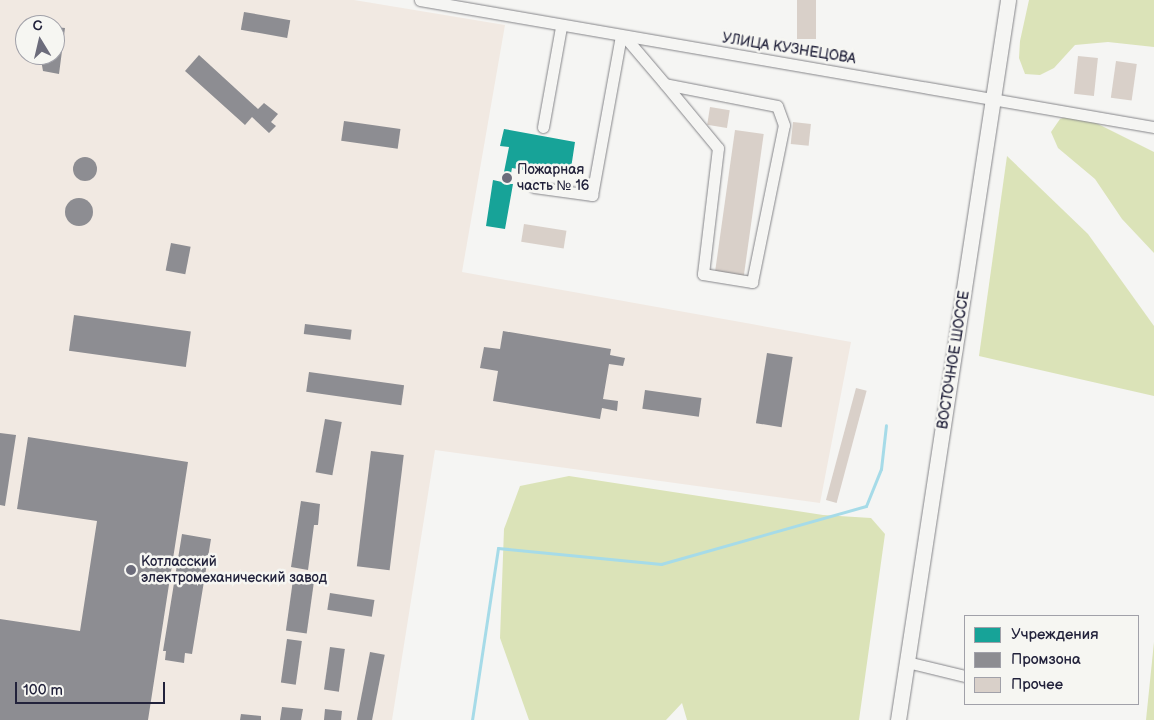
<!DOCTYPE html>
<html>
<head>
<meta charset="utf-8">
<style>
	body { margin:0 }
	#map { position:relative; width:1154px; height:720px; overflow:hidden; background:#f5f5f3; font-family:"Balsamiq Sans",sans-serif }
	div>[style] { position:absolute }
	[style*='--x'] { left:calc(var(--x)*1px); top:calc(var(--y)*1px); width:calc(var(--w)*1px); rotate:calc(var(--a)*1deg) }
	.built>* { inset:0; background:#f1e9e2 }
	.green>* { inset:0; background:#dbe3b8 }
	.public>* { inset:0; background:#17a398 }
	.industry>* { inset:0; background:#8d8d92; transform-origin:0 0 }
	.round { border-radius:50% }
	.stream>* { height:3px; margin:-1.5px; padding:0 1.5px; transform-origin:1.5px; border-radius:1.5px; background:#a6dbe8 }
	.building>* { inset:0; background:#d9d0c9; transform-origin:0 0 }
	.roads { filter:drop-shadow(0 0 1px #858589) drop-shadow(0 0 1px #858589) }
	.minor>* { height:11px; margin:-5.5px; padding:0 5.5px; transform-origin:5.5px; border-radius:5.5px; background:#f5f5f3 }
	.major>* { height:15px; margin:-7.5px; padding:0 7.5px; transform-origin:7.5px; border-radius:7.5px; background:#f5f5f3 }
	.dots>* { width:14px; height:14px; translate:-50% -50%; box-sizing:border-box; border:2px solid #f6f6f2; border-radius:50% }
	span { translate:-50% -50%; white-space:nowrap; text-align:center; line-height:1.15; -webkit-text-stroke:5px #f6f6f2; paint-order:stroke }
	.street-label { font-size:14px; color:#22223b }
	.poi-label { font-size:14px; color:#22223b }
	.left { translate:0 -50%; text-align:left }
	.legend { position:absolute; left:964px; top:615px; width:175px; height:90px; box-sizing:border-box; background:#f6f6f2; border:1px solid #a1a1a9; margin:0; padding:6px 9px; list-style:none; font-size:15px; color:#22223b }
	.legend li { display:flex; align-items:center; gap:10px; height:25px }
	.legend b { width:25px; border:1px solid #a1a1a9 }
	.north { position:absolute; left:15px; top:15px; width:50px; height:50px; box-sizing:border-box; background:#f6f6f2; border:1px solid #a1a1a9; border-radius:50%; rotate:351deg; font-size:14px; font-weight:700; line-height:20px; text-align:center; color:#22223b }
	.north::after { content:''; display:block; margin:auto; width:18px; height:22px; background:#6c6c7b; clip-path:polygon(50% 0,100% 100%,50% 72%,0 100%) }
	.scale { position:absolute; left:15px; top:682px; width:150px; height:22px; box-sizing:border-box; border:2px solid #22223b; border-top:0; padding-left:6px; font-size:15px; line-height:18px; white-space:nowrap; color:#22223b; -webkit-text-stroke:4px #f6f6f2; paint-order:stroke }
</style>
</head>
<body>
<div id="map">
	<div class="built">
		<div style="clip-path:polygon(evenodd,0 0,354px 0,505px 25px,462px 272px,851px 342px,820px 503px,435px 450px,392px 720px,0 720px,0 0,25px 25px,55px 25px,55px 55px,25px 55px,25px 25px)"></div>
	</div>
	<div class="green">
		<div style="clip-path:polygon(1029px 0,1154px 0,1154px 47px,1108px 42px,1075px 45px,1054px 68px,1040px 75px,1025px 74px,1019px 58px,1020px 41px)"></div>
		<div style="clip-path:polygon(1076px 113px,1154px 152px,1154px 253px,1122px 219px,1095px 179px,1058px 148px,1051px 132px,1060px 119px)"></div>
		<div style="clip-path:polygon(1007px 156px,1088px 234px,1154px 326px,1154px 396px,979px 356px)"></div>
		<div style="clip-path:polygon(569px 476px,823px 515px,871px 518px,885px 534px,859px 720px,687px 720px,682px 703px,666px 720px,529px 720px,500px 638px,504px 529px,520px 486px)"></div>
		<div style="clip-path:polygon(1154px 642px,1154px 720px,1146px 720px)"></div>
	</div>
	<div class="public">
		<div style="clip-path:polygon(504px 129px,575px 142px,570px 175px,557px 172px,557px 176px,512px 168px,509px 184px,513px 184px,505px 229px,486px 226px,493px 180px,502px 182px,509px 147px,500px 146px)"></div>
	</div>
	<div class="industry">
		<div style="left:244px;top:12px;width:47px;height:18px;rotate:10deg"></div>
		<div style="clip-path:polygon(55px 27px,65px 28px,59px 74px,43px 71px,41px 60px,42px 55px,55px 55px)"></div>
		<div style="clip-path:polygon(199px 55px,258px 109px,264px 103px,278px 114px,271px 122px,276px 126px,269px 133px,252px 117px,245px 125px,185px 71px)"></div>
		<div style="left:344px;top:121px;width:57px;height:20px;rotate:8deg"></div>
		<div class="round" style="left:73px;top:157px;width:24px;height:24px"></div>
		<div class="round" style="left:65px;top:198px;width:28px;height:28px"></div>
		<div style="left:171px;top:243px;width:20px;height:28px;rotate:11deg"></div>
		<div style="left:74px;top:315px;width:118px;height:36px;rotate:8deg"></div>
		<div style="left:305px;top:324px;width:47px;height:10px;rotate:7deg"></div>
		<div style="clip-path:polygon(503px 331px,611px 349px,610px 355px,625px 358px,623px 366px,609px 364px,603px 399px,618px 401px,617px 411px,602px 408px,600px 419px,493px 401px,498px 371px,480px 368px,484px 347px,500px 349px)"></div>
		<div style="left:767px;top:353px;width:26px;height:71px;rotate:9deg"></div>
		<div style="left:309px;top:372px;width:96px;height:20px;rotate:8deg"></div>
		<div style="left:645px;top:390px;width:57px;height:19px;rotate:8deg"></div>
		<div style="left:325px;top:419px;width:17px;height:54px;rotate:10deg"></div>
		<div style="clip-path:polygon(0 433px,16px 435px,5px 506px,0 505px)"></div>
		<div style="clip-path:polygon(28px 437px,188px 462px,148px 720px,0 720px,0 619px,80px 631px,97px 521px,17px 509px)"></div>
		<div style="left:371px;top:451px;width:33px;height:116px;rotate:7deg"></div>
		<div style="clip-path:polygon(301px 501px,320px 504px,318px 525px,314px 525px,308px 570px,291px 567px)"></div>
		<div style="clip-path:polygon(182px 534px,211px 539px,192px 654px,185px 653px,184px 663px,165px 660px,166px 651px,163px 651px)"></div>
		<div style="left:293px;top:580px;width:21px;height:51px;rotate:8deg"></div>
		<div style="left:330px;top:593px;width:45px;height:17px;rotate:9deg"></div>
		<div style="left:287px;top:639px;width:15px;height:44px;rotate:8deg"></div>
		<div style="left:330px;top:647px;width:15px;height:43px;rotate:8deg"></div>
		<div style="left:370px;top:652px;width:15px;height:69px;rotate:11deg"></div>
		<div style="clip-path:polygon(282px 707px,303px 709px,301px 720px,280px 720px)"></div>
		<div style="clip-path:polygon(325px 709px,342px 711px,341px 720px,324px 720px)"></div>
		<div style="clip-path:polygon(241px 714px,261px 716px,261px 720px,240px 720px)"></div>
	</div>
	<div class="stream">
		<div style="--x:472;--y:720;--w:174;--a:-81.4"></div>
		<div style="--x:498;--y:548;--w:164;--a:5.6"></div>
		<div style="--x:661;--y:564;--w:213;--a:-15.8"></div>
		<div style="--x:866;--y:506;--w:40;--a:-68"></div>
		<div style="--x:881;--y:469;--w:44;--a:-83.5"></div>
	</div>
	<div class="building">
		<div style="left:797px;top:0;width:19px;height:39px"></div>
		<div style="left:1078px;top:56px;width:20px;height:38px;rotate:6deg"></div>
		<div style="left:1116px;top:61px;width:21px;height:37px;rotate:8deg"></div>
		<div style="left:710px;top:107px;width:20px;height:18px;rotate:9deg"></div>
		<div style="left:793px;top:122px;width:18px;height:22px;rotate:6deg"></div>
		<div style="left:735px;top:130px;width:29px;height:143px;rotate:8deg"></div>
		<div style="left:524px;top:224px;width:43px;height:18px;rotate:9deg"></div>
		<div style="left:856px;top:388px;width:11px;height:116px;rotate:15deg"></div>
	</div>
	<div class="roads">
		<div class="minor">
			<div style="--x:420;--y:0;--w:745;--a:9.82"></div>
			<div style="--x:625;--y:37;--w:62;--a:49.6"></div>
			<div style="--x:665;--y:84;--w:83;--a:50.4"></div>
			<div style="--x:718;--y:148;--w:127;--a:96.8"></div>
			<div style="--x:703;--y:274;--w:50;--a:9.3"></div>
			<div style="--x:752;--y:282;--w:160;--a:-78.5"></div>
			<div style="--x:784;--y:125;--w:20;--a:-110"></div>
			<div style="--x:777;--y:106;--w:114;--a:-168.9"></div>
			<div style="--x:543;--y:127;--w:102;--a:-79.8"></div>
			<div style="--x:534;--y:187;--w:59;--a:7.9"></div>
			<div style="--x:592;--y:195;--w:162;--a:-79.7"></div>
			<div style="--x:907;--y:662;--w:60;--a:13.6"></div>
		</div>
		<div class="major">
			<div style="--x:898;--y:720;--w:728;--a:-81.31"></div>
		</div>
	</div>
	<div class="dots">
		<div style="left:507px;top:178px;background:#6c6c7b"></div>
		<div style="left:131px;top:570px;background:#6c6c7b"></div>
	</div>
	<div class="street-label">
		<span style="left:789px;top:49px;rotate:9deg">УЛИЦА КУЗНЕЦОВА</span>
		<span style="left:954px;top:360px;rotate:-81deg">ВОСТОЧНОЕ ШОССЕ</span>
	</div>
	<div class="poi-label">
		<span class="left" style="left:517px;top:178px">Пожарная<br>часть № 16</span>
		<span class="left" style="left:141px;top:570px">Котласский<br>электромеханический завод</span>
	</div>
	<ul class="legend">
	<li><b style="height:14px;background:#17a398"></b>Учреждения</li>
	<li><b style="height:14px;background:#8d8d92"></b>Промзона</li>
	<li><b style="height:14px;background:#d9d0c9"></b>Прочее</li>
	</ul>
	<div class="north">С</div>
	<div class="scale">100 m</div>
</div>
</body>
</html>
